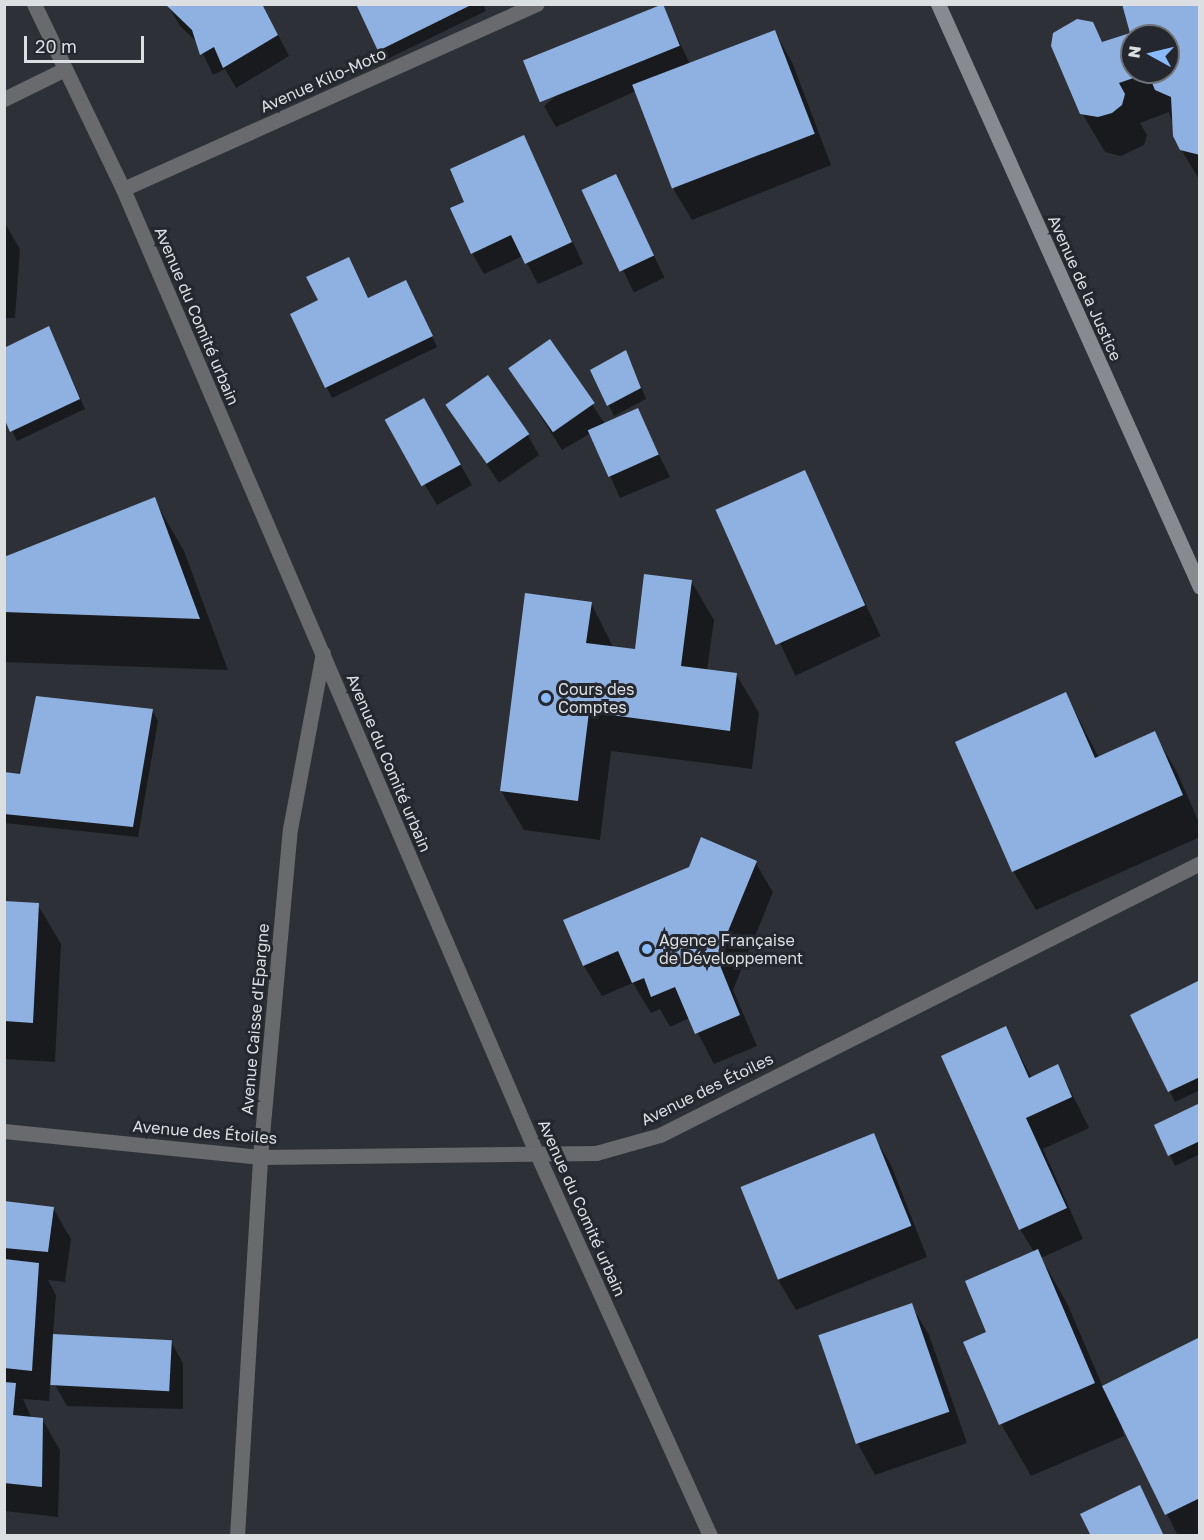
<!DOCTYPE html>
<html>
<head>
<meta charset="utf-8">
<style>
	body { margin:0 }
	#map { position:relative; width:1204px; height:1540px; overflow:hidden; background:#2d3137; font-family:"Golos Text",sans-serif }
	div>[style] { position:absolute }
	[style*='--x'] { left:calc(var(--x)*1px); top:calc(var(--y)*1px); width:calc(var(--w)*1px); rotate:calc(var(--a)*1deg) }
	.shadow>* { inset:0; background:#0007; transform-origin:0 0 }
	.building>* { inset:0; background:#8eb1e2; transform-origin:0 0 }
	.lane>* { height:15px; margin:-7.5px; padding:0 7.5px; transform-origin:7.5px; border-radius:7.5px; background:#686a6d }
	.street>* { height:15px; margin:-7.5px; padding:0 7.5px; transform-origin:7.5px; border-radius:7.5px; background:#686a6d }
	.secondary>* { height:15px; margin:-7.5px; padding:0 7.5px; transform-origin:7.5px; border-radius:7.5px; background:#878a8f }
	.dots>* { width:16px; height:16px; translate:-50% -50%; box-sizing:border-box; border:3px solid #24272d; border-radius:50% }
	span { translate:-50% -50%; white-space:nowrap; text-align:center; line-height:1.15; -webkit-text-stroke:6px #24272d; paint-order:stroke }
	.street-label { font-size:16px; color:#dcdfe2 }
	.poi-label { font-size:16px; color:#dcdfe2 }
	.left { translate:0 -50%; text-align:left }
	.frame { position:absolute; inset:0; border:6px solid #dcdfe2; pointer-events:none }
	.north { position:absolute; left:1120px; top:24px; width:60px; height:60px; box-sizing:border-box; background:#24272d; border:2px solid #6e7175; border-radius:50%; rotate:278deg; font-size:16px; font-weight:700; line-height:24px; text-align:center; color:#dcdfe2 }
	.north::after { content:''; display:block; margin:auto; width:21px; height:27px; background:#89bafc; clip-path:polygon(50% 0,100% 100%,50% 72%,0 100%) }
	.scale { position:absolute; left:24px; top:36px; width:120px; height:27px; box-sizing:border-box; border:3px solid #dcdfe2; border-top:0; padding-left:8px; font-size:18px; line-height:21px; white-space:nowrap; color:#dcdfe2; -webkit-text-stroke:4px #24272d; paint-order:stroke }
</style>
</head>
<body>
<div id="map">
	<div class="shadow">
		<div style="clip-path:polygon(262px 4px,289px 56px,236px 88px,225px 69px,213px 75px,198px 43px,180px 26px,168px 6px)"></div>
		<div style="clip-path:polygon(358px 4px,483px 4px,486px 11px,385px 60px)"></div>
		<div style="clip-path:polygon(evenodd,1125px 4px,1200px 4px,1200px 181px,1181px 149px,1169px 112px,1140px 123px,1147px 135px,1144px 145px,1121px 156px,1105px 152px,1082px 113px,1092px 24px,1103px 43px,1132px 34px,1125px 4px,1132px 36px,1168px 36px,1168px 72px,1132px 72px,1132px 36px)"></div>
		<div style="clip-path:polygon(662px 6px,690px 64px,774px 31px,792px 62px,831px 165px,692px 220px,674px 190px,636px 91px,556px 127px,544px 106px)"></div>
		<div style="clip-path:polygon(524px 137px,583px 264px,538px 284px,523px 256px,484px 274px,472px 253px,466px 203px)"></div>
		<div style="left:615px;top:176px;width:113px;height:34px;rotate:64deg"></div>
		<div style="clip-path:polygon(4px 222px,20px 249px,15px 318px,4px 318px)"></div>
		<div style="clip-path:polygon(411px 292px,437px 347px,332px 398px,291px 315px,320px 301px,369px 299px)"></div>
		<div style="clip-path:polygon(54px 338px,85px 409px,17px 441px,4px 414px)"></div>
		<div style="clip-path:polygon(550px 341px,605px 424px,637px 410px,670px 477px,620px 498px,591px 433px,562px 450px,512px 371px)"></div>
		<div style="clip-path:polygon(631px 362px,646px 399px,614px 416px,592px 371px)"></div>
		<div style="clip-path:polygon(424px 400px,472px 485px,437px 505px,399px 442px)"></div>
		<div style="clip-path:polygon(447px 404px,527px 434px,539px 455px,499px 483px)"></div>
		<div style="left:804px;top:472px;width:181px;height:94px;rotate:65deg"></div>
		<div style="clip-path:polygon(154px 499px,184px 551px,228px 670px,4px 662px,4px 559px)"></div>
		<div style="clip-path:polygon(691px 581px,714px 620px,707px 671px,736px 674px,759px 713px,752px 769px,611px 751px,600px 840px,524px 830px,501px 791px,591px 603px,613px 647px,636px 650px)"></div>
		<div style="clip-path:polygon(1066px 694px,1099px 758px,1154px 733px,1177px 772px,1200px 825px,1200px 837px,1036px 910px,1013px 871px)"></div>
		<div style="clip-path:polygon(152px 710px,158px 721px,138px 837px,4px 823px,4px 774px,21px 776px)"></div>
		<div style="clip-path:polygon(755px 862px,773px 892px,733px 990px,757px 1046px,714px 1064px,690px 1018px,670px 1027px,660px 1009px,651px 1013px,633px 983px,602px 996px,584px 966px)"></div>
		<div style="clip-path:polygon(4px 903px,38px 905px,61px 944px,55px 1062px,4px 1059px)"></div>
		<div style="clip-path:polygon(1200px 982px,1200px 1090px,1175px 1102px,1132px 1016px)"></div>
		<div style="clip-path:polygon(1005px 1028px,1032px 1078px,1058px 1066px,1089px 1128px,1043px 1149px,1083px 1239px,1041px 1258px,1067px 1303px,1103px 1387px,1200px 1339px,1200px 1536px,1178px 1536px,1120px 1420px,1124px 1436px,1031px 1476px,1001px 1424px,965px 1343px,988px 1332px,1034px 1252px,1020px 1229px)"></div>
		<div style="clip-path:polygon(1200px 1104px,1200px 1154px,1175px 1166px,1156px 1126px)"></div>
		<div style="clip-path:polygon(873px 1134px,891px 1165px,927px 1257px,796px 1310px,778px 1280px)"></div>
		<div style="clip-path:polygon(4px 1203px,53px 1208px,71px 1239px,65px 1282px,48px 1280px,56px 1295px,53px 1335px,171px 1342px,183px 1363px,183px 1409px,67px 1406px,55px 1385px,52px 1349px,49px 1401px,23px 1399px,32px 1419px,42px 1419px,60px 1450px,58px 1517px,4px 1511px)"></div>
		<div style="clip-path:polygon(911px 1305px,929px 1335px,967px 1443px,875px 1475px,858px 1444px)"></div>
	</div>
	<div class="building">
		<div style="clip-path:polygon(165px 4px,262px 4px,278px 35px,223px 68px,214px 47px,200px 55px,192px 30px)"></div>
		<div style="clip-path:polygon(356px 4px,473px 4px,378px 51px)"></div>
		<div style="left:663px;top:4px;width:45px;height:151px;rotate:68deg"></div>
		<div style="clip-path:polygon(evenodd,1122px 4px,1200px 4px,1200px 155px,1180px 150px,1173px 136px,1171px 97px,1155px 90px,1148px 73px,1119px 83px,1125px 94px,1122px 105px,1112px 113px,1098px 117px,1080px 114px,1051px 46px,1053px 33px,1077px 19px,1093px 22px,1102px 42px,1130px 33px,1122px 4px,1132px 36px,1168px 36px,1168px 72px,1132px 72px,1132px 36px)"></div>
		<div style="left:775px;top:30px;width:111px;height:153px;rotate:69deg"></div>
		<div style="clip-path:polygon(524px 135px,572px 242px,525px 264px,511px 235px,471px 254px,450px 208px,464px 202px,450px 169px)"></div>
		<div style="left:616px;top:174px;width:90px;height:38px;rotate:65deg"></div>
		<div style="clip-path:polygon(349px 257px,368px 298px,406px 280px,433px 336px,325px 388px,290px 314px,318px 300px,306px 277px)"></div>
		<div style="clip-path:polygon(49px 326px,80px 399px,10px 432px,4px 418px,4px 348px)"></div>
		<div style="left:550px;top:339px;width:78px;height:51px;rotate:55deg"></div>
		<div style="clip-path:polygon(626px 350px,641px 388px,607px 406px,590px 370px)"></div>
		<div style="left:488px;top:375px;width:72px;height:52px;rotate:55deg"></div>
		<div style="left:424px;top:398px;width:76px;height:45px;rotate:61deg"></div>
		<div style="left:638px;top:408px;width:51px;height:55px;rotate:66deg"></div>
		<div style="left:805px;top:470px;width:148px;height:98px;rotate:66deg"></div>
		<div style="clip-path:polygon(155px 497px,200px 619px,4px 612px,4px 557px)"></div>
		<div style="clip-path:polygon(644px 574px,692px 580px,681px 666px,737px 673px,730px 731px,589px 712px,578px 801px,500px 791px,525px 593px,592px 602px,586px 643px,635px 649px)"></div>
		<div style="clip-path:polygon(1066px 692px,1095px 758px,1155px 731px,1183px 795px,1012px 872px,955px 742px)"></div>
		<div style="clip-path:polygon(36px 696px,153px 709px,133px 827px,4px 814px,4px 772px,20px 774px)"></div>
		<div style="clip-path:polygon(701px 837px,757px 861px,717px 958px,740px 1015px,695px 1034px,675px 987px,651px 997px,644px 978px,632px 983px,618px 951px,583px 966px,563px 920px,689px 867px)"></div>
		<div style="clip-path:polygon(4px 901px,39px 903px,33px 1023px,4px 1021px)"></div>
		<div style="clip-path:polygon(1200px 980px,1200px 1077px,1168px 1092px,1130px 1015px)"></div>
		<div style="clip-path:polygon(1006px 1026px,1029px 1078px,1058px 1064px,1072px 1097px,1026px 1118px,1067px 1208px,1019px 1230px,941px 1056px)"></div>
		<div style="clip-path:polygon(1200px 1103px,1200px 1141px,1168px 1156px,1154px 1125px)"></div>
		<div style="left:874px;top:1133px;width:100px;height:144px;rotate:68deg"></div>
		<div style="clip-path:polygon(4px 1201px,54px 1207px,48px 1252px,4px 1248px)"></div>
		<div style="clip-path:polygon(1038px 1249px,1095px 1383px,999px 1425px,963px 1342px,986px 1332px,965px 1281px)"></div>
		<div style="clip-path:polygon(4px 1259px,39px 1263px,32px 1371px,4px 1368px)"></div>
		<div style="left:912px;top:1303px;width:115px;height:99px;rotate:71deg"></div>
		<div style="left:53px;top:1334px;width:119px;height:51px;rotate:3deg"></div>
		<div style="clip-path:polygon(1200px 1337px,1200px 1498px,1165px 1515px,1102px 1386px)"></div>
		<div style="clip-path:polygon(4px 1382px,16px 1383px,13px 1415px,43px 1418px,42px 1487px,4px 1483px)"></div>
		<div style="clip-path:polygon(1140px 1485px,1164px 1536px,1091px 1536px,1080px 1514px)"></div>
	</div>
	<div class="lane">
		<div style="--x:4;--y:99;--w:68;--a:-26.2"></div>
	</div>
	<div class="street">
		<div style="--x:34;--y:4;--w:205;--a:64.3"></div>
		<div style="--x:123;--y:189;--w:1048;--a:66.79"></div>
		<div style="--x:536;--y:1152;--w:422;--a:65.6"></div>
		<div style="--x:123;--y:189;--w:453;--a:-24.1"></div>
		<div style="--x:4;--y:1131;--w:257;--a:5.8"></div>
		<div style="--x:260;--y:1157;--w:336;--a:-0.7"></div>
		<div style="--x:596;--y:1153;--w:66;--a:-15.7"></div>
		<div style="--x:660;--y:1135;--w:605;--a:-26.73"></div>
		<div style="--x:237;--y:1536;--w:380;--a:-86.5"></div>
		<div style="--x:260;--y:1157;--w:329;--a:-84.8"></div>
		<div style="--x:290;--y:829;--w:179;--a:-79.4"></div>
	</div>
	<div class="secondary">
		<div style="--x:938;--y:4;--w:639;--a:65.8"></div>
	</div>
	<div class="dots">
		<div style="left:546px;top:698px;background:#89bafc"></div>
		<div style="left:647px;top:949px;background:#89bafc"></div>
	</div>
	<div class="street-label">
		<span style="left:323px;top:80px;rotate:-24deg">Avenue Kilo-Moto</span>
		<span style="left:1085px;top:288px;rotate:66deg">Avenue de la Justice</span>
		<span style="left:197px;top:316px;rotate:67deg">Avenue du Comité urbain</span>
		<span style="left:389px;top:763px;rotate:67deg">Avenue du Comité urbain</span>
		<span style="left:255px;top:1019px;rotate:-85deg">Avenue Caisse d'Epargne</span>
		<span style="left:707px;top:1089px;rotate:-26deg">Avenue des Étoiles</span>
		<span style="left:205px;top:1132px;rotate:5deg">Avenue des Étoiles</span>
		<span style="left:582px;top:1208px;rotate:66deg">Avenue du Comité urbain</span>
	</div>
	<div class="poi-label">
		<span class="left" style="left:558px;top:698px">Cours des<br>Comptes</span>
		<span class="left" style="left:659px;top:949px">Agence Française<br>de Développement</span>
	</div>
	<div class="frame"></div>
	<div class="north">N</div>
	<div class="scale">20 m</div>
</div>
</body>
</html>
